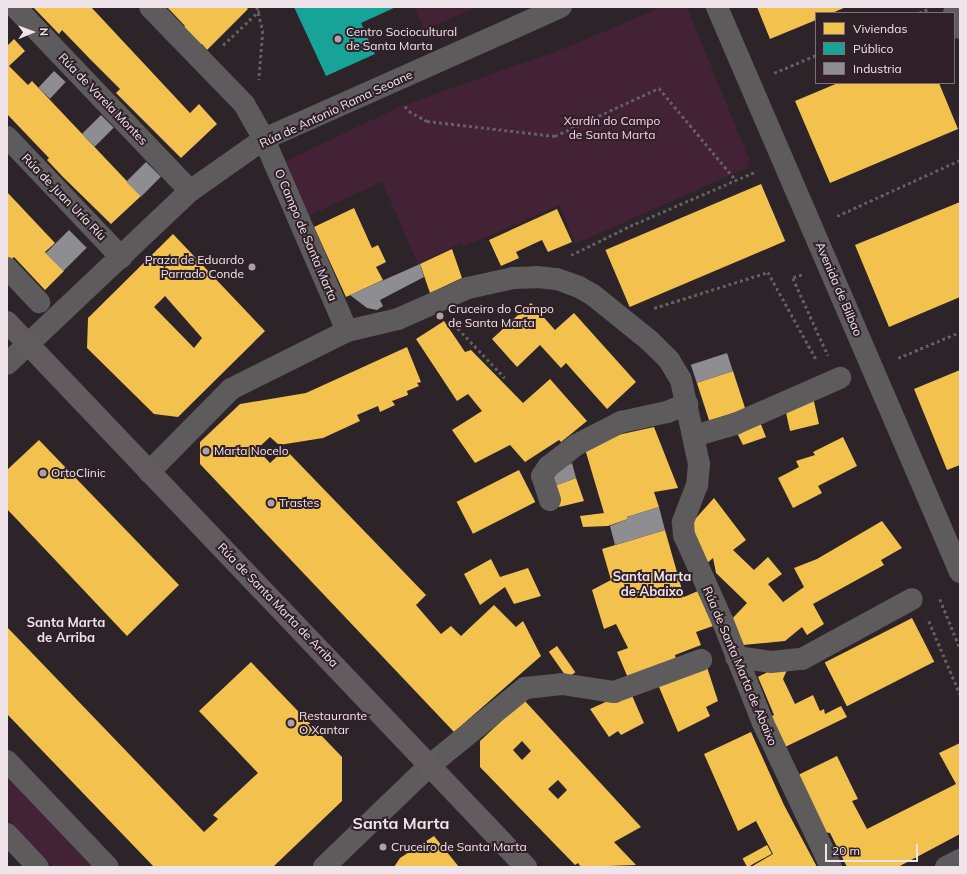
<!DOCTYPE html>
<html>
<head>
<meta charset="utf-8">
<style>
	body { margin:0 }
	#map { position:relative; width:967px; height:874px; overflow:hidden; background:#2c2429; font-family:Mulish,sans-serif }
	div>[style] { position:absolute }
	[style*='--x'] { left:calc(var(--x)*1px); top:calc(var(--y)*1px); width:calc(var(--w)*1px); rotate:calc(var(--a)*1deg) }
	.green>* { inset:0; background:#432235 }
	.homes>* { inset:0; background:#f2c14e; transform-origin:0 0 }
	.public>* { inset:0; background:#17a398 }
	.industry>* { inset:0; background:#8d8d92; transform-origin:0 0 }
	.path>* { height:2.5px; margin-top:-1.25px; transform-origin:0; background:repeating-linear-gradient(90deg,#635e60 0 3px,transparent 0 6px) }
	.street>* { height:22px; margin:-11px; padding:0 11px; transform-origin:11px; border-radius:11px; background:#5e5b5d }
	.secondary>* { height:22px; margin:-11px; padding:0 11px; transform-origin:11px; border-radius:11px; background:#625c5f }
	.dots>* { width:11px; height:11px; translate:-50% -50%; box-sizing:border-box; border:2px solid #302129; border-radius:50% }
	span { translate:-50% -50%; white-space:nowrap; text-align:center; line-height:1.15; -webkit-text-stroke:4px #302129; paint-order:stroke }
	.poi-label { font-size:12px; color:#efe4e9 }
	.left { translate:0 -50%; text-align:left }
	.right { translate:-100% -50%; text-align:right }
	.street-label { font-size:12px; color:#efe4e9 }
	.park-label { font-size:12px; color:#fdcee6 }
	.neighbourhood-label { font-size:13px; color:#efe4e9; font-weight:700 }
	.district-label { font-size:16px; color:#efe4e9; font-weight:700 }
	.frame { position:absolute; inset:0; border:8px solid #efe4e9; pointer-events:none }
	.legend { position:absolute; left:815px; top:12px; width:140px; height:72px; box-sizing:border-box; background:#302129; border:1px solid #7c6f76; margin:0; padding:5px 7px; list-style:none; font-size:12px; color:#efe4e9 }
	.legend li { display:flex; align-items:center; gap:8px; height:20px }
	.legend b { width:20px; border:1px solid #7c6f76 }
	.north { position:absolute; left:12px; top:12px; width:40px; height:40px; -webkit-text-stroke:3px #302129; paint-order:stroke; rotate:89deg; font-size:11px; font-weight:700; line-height:16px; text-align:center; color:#efe4e9 }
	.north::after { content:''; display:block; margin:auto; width:14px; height:18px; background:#efe4e9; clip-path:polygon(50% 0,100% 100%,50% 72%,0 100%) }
	.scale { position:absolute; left:825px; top:844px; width:93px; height:18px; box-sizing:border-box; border:2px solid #efe4e9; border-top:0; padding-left:5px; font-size:12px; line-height:14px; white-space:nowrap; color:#efe4e9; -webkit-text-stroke:3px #302129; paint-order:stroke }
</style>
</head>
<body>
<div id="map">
	<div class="green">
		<div style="clip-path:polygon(414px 7px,477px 7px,424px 30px)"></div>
		<div style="clip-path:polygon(662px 7px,687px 7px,749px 159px,748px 167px,575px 244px,559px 205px,485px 238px,462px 246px,461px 243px,418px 264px,382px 182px,308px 216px,286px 161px,399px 107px,565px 48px)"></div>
		<div style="clip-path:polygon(7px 771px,98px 867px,54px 867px,7px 818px)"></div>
	</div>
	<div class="homes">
		<div style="clip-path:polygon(33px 7px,91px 7px,190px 113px,199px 104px,217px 124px,181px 158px,116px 93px,120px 89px,90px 59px,62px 30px,59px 34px)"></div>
		<div style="clip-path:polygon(167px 7px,246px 7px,248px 9px,207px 50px,202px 44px,199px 47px,182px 29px,185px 26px)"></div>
		<div style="clip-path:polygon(757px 7px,846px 7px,832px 13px,816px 13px,816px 20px,770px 39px)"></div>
		<div style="clip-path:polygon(14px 39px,25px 51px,9px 66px,28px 85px,32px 81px,141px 196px,111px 224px,63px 177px,47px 160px,49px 158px,7px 114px,7px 46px)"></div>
		<div style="clip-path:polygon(838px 83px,939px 83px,958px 129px,830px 183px,795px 101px)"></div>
		<div style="left:761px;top:184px;width:62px;height:169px;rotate:67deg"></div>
		<div style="clip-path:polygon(7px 192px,55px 243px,45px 252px,64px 271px,45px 290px,14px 257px,11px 260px,7px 257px)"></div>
		<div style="clip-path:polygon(960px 202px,960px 297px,889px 327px,855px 245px)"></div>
		<div style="clip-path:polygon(354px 208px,372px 248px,378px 245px,386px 262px,376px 267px,383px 280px,346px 297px,314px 227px)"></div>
		<div style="clip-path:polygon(557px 209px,572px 242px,548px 252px,542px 240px,516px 252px,519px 258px,501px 266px,489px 240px)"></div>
		<div style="clip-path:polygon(evenodd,173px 234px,265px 331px,178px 417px,154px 414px,87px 348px,88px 318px,173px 234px,165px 296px,202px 338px,194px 348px,154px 307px,165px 296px)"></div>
		<div style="clip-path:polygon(452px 249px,462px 278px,430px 293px,420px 264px)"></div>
		<div style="clip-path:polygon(531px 303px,555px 330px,574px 313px,636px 382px,607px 409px,566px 363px,561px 368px,540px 345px,517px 367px,492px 339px)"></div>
		<div style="clip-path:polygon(444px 321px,465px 352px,471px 350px,523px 403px,550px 379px,587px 421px,561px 442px,559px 440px,525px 462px,510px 445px,475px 463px,452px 430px,482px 411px,468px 394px,457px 401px,416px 339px)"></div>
		<div style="clip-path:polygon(407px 347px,421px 382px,417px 383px,419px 386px,407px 391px,408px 395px,392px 401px,395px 405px,380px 412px,378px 406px,357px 415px,360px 421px,323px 438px,279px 445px,270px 437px,257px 449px,270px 463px,285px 449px,426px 595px,416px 605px,441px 634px,451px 626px,461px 636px,494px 605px,516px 627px,523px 621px,541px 656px,454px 732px,200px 464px,200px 442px,240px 404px,306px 393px)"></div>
		<div style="clip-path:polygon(960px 370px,960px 465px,947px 470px,914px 389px)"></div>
		<div style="left:733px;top:371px;width:40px;height:38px;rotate:72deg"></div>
		<div style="clip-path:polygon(813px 397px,819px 424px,790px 431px,785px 408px)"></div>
		<div style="clip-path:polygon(758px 417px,766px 437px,743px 445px,737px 433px)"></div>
		<div style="clip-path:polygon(654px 427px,678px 488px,654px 492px,659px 507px,627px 517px,628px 519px,608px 526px,583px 527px,580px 516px,604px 513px,585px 449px,604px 438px)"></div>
		<div style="clip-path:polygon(843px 437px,857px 466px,818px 486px,822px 493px,793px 508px,778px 478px,799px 467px,796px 461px,815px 455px,813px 452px)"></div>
		<div style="clip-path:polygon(39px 440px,179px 585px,127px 636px,7px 509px,7px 470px)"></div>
		<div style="left:519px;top:470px;width:36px;height:70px;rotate:63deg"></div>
		<div style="clip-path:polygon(576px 478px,584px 501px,559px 507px,554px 486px)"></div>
		<div style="clip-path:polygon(714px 498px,746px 540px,733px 550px,754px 570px,768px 557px,782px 574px,768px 584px,783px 602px,804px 587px,794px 568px,817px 559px,882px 521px,902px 548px,881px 560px,884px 565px,813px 604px,824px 624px,807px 635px,802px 627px,785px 641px,743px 645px,730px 621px,747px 603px,716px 573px,713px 558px,705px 565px,688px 527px)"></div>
		<div style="clip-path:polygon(665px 530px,684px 597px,698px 591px,713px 626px,696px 632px,701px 645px,675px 655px,676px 660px,628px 678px,617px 652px,628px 648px,616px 624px,604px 629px,592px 590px,611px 580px,602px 549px)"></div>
		<div style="clip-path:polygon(491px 559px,500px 577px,528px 568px,541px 596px,514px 604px,505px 587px,480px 605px,464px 574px)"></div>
		<div style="left:912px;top:618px;width:49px;height:98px;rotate:63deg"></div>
		<div style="clip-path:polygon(7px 627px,204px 832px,218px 819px,213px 815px,258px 773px,199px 711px,251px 662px,342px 757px,342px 801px,273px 867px,154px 867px,7px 714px)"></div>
		<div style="left:557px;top:646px;width:32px;height:10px;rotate:55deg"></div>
		<div style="clip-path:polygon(705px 661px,718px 701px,706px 707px,710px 716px,678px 732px,659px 687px)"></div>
		<div style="clip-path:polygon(775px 668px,787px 670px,783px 679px,795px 704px,813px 695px,820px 711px,824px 709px,825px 714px,841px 706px,847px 717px,781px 749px,768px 718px,774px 715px,758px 677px)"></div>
		<div style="clip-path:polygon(630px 691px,644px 723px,621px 735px,618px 731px,609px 737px,590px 709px)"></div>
		<div style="clip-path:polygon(evenodd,524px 700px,641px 827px,614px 842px,636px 865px,581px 867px,578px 863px,575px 865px,480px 767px,480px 741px,524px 700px,522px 741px,531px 751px,522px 760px,513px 750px,522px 741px,524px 700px,558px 780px,567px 790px,558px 799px,548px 789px,558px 780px)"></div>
		<div style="clip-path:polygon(751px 732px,784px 805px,817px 867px,751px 867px,773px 854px,756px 821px,738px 831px,704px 754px)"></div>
		<div style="clip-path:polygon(960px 743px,960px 834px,898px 867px,847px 867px,830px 833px,824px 832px,796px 776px,837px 756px,858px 799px,852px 801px,867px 829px,956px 784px,939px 753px)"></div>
		<div style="clip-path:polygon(434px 836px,459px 867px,394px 867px,400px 858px)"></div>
		<div style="left:767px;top:845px;width:10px;height:28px;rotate:61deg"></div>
	</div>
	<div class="public">
		<div style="clip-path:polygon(294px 7px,396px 7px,361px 23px,375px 54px,326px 76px)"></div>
	</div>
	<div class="industry">
		<div style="left:54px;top:71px;width:16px;height:23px;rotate:43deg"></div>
		<div style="left:101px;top:115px;width:18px;height:27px;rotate:45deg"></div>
		<div style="left:146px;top:162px;width:21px;height:28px;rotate:45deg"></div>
		<div style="left:69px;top:230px;width:25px;height:33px;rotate:45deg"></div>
		<div style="clip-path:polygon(420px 264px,424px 277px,380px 300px,383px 306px,377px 310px,367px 308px,350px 295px)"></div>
		<div style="left:727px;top:353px;width:19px;height:38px;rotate:72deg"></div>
		<div style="clip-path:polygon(572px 463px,576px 478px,554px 486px,551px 474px)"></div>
		<div style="clip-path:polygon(659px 507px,665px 530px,615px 545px,610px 526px,628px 519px,627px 517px)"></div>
	</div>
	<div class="path">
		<div style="--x:257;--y:7;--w:25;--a:76"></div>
		<div style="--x:263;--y:31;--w:49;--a:94.7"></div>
		<div style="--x:919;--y:13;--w:10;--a:-24"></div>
		<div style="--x:223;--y:45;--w:50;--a:-43.4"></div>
		<div style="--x:774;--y:73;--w:46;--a:-23.2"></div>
		<div style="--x:405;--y:106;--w:6;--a:51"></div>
		<div style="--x:409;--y:111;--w:21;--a:29"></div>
		<div style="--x:427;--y:121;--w:129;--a:6.7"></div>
		<div style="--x:555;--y:136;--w:115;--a:-24.8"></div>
		<div style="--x:659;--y:88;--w:119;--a:50.1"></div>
		<div style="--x:837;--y:216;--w:135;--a:-24.5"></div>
		<div style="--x:571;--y:255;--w:66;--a:-26.2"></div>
		<div style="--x:630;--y:226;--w:138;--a:-23.4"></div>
		<div style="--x:802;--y:275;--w:9;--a:162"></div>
		<div style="--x:793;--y:278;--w:85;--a:65.6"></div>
		<div style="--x:654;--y:308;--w:120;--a:-17.5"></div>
		<div style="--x:768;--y:272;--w:99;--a:61.1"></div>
		<div style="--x:454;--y:324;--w:74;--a:46.6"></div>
		<div style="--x:898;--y:358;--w:67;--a:-22.8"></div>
		<div style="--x:940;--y:599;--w:53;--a:67.8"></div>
		<div style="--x:929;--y:621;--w:79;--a:67"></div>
	</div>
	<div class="street">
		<div style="--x:15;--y:7;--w:254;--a:46.4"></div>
		<div style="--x:150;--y:7;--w:135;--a:45.9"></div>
		<div style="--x:244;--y:104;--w:40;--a:60.3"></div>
		<div style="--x:264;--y:139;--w:209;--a:66.6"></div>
		<div style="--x:717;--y:7;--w:615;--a:66.73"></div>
		<div style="--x:954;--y:13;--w:16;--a:68"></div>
		<div style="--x:7;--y:137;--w:166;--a:46.5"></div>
		<div style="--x:7;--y:268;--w:47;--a:46.7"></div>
		<div style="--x:7;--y:364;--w:252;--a:-43.4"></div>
		<div style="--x:190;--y:191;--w:90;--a:-35.1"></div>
		<div style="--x:264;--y:139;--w:325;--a:-24"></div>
		<div style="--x:694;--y:436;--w:43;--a:-16.3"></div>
		<div style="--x:735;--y:424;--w:115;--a:-23.7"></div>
		<div style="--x:149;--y:472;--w:117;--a:-45.3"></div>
		<div style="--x:231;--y:389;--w:130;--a:-26.6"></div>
		<div style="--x:347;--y:331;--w:52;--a:-13.2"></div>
		<div style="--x:398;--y:319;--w:77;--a:-23.9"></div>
		<div style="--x:468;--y:288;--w:46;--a:-12.5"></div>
		<div style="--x:513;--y:278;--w:24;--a:-2"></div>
		<div style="--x:537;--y:277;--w:20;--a:6"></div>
		<div style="--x:557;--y:279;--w:23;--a:20"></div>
		<div style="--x:579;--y:287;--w:16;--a:30"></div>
		<div style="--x:593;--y:295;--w:73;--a:38.9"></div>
		<div style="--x:650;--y:341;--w:27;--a:45"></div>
		<div style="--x:669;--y:360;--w:23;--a:59"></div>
		<div style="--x:681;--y:380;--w:86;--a:77.9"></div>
		<div style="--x:699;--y:464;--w:21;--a:95"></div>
		<div style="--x:697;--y:485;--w:40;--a:111"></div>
		<div style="--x:683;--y:522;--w:13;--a:86"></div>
		<div style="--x:684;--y:535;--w:95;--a:65.9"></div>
		<div style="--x:723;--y:622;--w:109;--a:68.4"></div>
		<div style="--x:763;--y:723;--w:159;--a:64.7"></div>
		<div style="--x:550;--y:500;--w:25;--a:-108"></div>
		<div style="--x:542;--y:476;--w:11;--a:-56"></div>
		<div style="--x:548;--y:467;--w:36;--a:-38"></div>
		<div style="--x:576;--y:445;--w:51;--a:-27.1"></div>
		<div style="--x:621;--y:422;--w:47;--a:-12.3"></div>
		<div style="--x:667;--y:412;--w:22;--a:-22"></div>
		<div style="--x:736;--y:657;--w:35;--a:8"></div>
		<div style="--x:771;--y:662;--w:31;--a:-6"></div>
		<div style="--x:802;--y:659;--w:125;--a:-28.6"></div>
		<div style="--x:7;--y:761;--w:146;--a:46.4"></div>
		<div style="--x:7;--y:834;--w:45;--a:46.8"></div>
		<div style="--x:324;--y:867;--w:146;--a:-43.9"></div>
		<div style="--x:429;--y:766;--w:124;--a:-39.1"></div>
		<div style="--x:525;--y:688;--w:37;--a:-6"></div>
		<div style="--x:562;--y:684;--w:53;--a:8.7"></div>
		<div style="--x:614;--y:692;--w:93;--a:-20.2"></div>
		<div style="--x:946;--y:867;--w:16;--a:-27"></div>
	</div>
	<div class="secondary">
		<div style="--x:7;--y:322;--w:753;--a:46.4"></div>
	</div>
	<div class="dots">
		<div style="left:338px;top:39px;background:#aba1a6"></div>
		<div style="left:252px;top:267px;background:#aba1a6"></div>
		<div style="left:440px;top:316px;background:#aba1a6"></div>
		<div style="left:206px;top:451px;background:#aba1a6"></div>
		<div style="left:43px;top:473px;background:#aba1a6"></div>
		<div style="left:271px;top:503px;background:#aba1a6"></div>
		<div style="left:291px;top:723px;background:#aba1a6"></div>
		<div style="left:383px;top:847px;background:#aba1a6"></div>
	</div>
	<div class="poi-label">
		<span class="left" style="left:346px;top:39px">Centro Sociocultural<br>de Santa Marta</span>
		<span class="right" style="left:244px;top:267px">Praza de Eduardo<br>Parrado Conde</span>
		<span class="left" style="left:448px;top:316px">Cruceiro do Campo<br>de Santa Marta</span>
		<span class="left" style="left:214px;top:451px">Marta Nocelo</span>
		<span class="left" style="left:51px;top:473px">OrtoClinic</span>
		<span class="left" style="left:279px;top:503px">Trastes</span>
		<span class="left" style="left:299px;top:723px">Restaurante<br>O Xantar</span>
		<span class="left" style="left:391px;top:847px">Cruceiro de Santa Marta</span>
	</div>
	<div class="street-label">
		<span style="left:103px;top:99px;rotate:46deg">Rúa de Varela Montes</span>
		<span style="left:336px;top:109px;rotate:-25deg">Rúa de Antonio Rama Seoane</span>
		<span style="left:64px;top:197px;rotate:46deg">Rúa de Juan Uría Ríu</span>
		<span style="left:306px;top:235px;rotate:67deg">O Campo de Santa Marta</span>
		<span style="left:839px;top:289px;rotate:67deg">Avenida de Bilbao</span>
		<span style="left:278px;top:605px;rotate:46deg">Rúa de Santa Marta de Arriba</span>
		<span style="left:740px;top:666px;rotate:67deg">Rúa de Santa Marta de Abaixo</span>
	</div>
	<div class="park-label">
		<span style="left:612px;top:128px">Xardín do Campo<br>de Santa Marta</span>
	</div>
	<div class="neighbourhood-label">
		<span style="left:652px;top:584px">Santa Marta<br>de Abaixo</span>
		<span style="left:66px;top:630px">Santa Marta<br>de Arriba</span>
	</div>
	<div class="district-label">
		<span style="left:401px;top:823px">Santa Marta</span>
	</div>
	<div class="frame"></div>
	<ul class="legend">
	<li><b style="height:11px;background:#f2c14e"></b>Viviendas</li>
	<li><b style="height:11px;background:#17a398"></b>Público</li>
	<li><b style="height:11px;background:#8d8d92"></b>Industria</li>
	</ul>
	<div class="north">N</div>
	<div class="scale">20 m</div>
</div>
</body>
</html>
